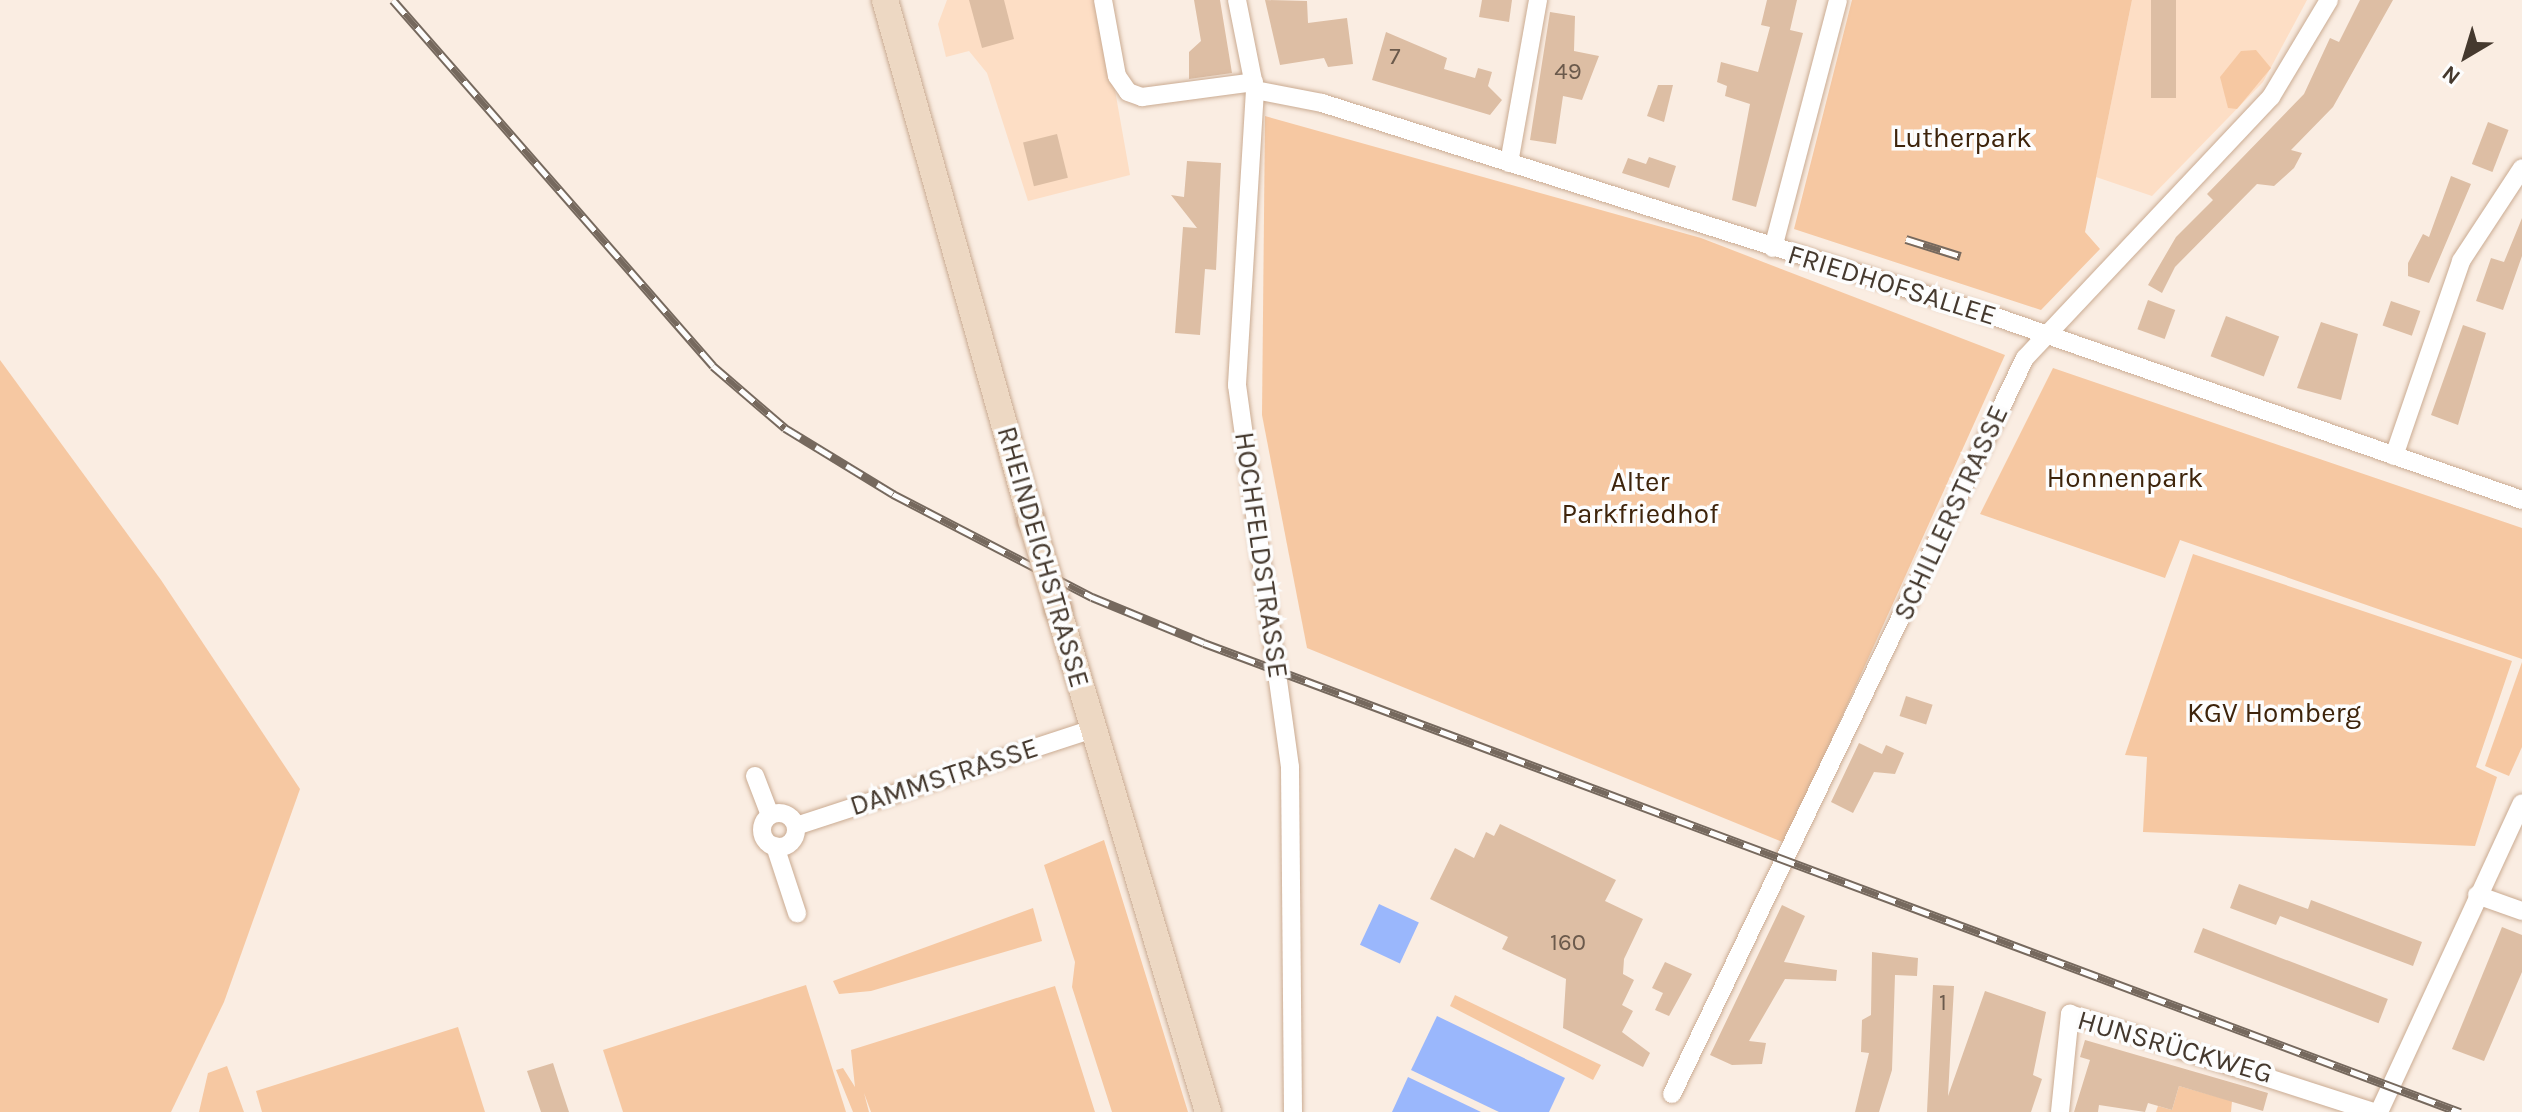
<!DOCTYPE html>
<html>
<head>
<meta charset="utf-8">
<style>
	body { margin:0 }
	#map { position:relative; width:2522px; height:1112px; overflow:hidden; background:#faede2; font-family:Karla,sans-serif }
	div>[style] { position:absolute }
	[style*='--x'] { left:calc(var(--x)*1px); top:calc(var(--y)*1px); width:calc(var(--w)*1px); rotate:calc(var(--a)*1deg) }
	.built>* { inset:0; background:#fddec5 }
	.green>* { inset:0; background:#f6c8a2 }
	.water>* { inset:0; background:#9ab7fc; transform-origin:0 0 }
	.building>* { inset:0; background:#ddbea4; transform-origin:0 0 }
	.roads { filter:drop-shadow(0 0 2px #caab92) drop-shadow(0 0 2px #caab92) }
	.minor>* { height:18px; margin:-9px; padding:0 9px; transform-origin:9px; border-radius:9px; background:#fff }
	.minor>.ring { margin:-9px; padding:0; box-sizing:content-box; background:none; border:18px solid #fff; border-radius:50% }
	.secondary>* { height:26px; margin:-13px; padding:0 13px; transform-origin:13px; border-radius:13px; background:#edd8c3 }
	.rail>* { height:9px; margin-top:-4.5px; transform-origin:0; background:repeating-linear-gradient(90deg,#fdfdfd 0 18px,#76695e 0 36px); box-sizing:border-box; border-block:2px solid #76695e }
	.bridges { filter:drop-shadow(0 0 2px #caab92) drop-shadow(0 0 2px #caab92) }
	.secondary-bridge>* { height:26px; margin:-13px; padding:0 13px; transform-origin:13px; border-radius:13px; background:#edd8c3 }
	span { translate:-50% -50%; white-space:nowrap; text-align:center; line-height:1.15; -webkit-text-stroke:7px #fdfdfd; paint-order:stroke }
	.number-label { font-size:24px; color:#6b5a4c }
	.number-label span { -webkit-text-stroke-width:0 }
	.park-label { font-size:28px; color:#3e240b }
	.street-label { font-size:28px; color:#45392e }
	.north { position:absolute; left:2426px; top:16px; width:80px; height:80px; -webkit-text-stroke:6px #fdfdfd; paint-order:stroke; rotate:218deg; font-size:22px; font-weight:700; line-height:32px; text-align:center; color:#45392e }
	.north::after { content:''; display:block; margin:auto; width:28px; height:36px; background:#45392e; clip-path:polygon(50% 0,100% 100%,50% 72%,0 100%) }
</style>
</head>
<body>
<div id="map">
	<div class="built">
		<div style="clip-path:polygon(947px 0,1099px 0,1130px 175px,1028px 201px,987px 73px,969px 51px,946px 57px,938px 24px)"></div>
		<div style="clip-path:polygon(2132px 0,2307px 0,2263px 82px,2152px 196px,2096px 177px)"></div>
	</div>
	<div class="green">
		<div style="clip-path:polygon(1852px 0,2132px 0,2085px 232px,2100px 249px,2041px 310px,1794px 229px)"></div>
		<div style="clip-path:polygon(2256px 50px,2271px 68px,2237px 109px,2228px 108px,2220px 77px,2241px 51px)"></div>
		<div style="clip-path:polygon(1265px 116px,1701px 238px,2005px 355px,1785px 843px,1307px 648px,1262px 415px)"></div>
		<div style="clip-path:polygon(0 360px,161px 580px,300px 789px,224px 1002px,171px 1112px,0 1112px)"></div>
		<div style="clip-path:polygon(2053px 368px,2522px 528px,2522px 659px,2180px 540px,2165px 578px,1980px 514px)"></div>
		<div style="clip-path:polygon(2193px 554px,2512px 661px,2476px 767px,2497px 777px,2475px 846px,2143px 832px,2147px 757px,2125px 755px)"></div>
		<div style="clip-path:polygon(2522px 662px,2522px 747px,2509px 776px,2485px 766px)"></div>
		<div style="clip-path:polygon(1104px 840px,1188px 1112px,1112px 1112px,1072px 987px,1075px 962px,1044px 865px)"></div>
		<div style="clip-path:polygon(1033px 908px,1042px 941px,871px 991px,839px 994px,833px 981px)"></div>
		<div style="clip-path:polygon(806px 985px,846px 1112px,623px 1112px,603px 1050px)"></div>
		<div style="clip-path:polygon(1055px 986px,1095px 1112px,871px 1112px,864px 1093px,869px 1112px,853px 1112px,836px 1070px,843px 1068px,855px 1087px,851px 1050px)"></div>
		<div style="clip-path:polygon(1455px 995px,1601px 1065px,1593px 1080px,1450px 1006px)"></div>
		<div style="clip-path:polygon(458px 1027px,485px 1112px,262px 1112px,256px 1091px)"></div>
		<div style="clip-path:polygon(227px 1066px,244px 1112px,199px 1112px,208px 1073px)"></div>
		<div style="clip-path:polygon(2179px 1086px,2232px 1101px,2231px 1112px,2156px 1112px,2158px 1106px,2172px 1110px)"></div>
	</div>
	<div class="water">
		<div style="left:1379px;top:904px;width:44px;height:45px;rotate:25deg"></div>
		<div style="clip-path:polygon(1437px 1016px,1565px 1078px,1549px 1112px,1499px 1112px,1411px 1070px)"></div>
		<div style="clip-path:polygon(1408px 1077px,1481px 1112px,1392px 1112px)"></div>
	</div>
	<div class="building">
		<div style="clip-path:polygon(969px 0,1004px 0,1014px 39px,982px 48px)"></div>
		<div style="clip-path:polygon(1194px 0,1220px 0,1232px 73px,1189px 79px,1189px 52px,1201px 41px)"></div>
		<div style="clip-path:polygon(1265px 0,1307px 1px,1308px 23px,1347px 18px,1353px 64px,1328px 67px,1324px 58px,1280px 65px)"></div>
		<div style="clip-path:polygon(1482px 0,1512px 0,1509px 22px,1479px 17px)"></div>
		<div style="clip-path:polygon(1767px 0,1797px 0,1790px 30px,1803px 33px,1756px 207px,1732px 200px,1750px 104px,1725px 96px,1727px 86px,1717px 82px,1721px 62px,1758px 72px,1770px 27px,1761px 25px)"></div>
		<div style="left:2151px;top:0;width:25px;height:98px"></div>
		<div style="clip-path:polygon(2360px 0,2393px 0,2333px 107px,2291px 150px,2302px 153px,2294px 168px,2274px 186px,2257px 184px,2175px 267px,2162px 293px,2148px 285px,2176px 237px,2213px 200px,2207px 194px,2304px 94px,2330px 38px,2339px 42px)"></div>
		<div style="clip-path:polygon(1550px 12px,1575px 16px,1574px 51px,1599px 56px,1582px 100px,1563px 96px,1556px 144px,1530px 140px)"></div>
		<div style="clip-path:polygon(1386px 32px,1447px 58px,1444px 69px,1475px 78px,1478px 68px,1492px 72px,1488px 86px,1502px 100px,1490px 115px,1372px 80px)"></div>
		<div style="clip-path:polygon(1658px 85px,1673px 85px,1664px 122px,1647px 116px)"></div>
		<div style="left:2488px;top:122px;width:22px;height:45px;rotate:21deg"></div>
		<div style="left:1057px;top:134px;width:45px;height:35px;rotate:76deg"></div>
		<div style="clip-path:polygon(1649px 157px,1676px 166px,1669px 188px,1622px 173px,1628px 158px,1646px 164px)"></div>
		<div style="clip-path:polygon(1187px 161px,1221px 163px,1216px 270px,1205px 269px,1200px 335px,1175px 333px,1183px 227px,1197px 228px,1171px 195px,1184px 197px)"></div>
		<div style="clip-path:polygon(2451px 176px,2471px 184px,2429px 283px,2408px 276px,2408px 263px,2423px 234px,2429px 237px)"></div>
		<div style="clip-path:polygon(2522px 218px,2522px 256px,2503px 310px,2476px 301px,2491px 258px,2504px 262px)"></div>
		<div style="left:2148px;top:300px;width:29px;height:31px;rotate:20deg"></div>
		<div style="left:2391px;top:301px;width:31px;height:26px;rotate:19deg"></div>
		<div style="left:2226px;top:316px;width:57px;height:43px;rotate:21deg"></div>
		<div style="clip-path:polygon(2321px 322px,2358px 334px,2341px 400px,2297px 388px)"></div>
		<div style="clip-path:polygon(2463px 325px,2486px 333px,2458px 425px,2431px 415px)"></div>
		<div style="left:1906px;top:696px;width:28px;height:21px;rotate:18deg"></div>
		<div style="clip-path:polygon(1859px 743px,1882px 754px,1886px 745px,1904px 753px,1895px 774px,1874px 772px,1853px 813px,1831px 802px)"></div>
		<div style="clip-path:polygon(1500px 824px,1616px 880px,1605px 901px,1643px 919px,1624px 959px,1623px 974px,1634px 980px,1622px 1005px,1633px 1011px,1622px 1032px,1650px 1053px,1643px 1067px,1563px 1028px,1566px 979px,1502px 949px,1508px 937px,1430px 899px,1455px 848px,1474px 858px,1486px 832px,1494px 836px)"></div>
		<div style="clip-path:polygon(2239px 884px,2308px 909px,2311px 900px,2422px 942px,2413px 966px,2280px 916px,2276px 925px,2230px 908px)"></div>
		<div style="clip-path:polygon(1782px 905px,1805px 916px,1784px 962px,1837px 970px,1836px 981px,1785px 979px,1749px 1041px,1766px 1043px,1762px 1064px,1732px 1065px,1710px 1055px)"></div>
		<div style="clip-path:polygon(2502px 927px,2522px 935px,2522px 972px,2484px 1061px,2452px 1049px)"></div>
		<div style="left:2203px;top:928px;width:198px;height:26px;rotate:21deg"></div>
		<div style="clip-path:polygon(1872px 952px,1918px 958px,1917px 976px,1895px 975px,1892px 1070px,1879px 1112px,1855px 1112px,1869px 1053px,1861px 1052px,1862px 1020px,1871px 1015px)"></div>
		<div style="clip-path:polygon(1665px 962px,1692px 974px,1669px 1016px,1655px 1010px,1663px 993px,1652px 988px)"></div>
		<div style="clip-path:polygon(1933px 985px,1954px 986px,1948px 1096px,1985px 991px,2046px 1012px,2033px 1075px,2042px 1079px,2031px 1112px,1927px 1112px)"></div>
		<div style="clip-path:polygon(2085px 1040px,2268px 1093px,2263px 1111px,2179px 1086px,2172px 1110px,2148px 1103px,2145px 1112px,2099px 1105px,2098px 1112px,2074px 1112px,2090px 1060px,2080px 1057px)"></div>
		<div style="clip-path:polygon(553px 1063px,560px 1085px,569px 1112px,541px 1112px,527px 1071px)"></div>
	</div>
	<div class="roads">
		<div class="minor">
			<div style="--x:1103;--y:0;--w:77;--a:79.6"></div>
			<div style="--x:1117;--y:76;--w:19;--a:55"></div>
			<div style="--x:1128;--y:92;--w:15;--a:20"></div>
			<div style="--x:1142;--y:97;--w:113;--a:-7.6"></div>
			<div style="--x:1237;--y:0;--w:92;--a:78.7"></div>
			<div style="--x:1255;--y:90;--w:296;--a:93.5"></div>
			<div style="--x:1237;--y:385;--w:386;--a:82.1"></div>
			<div style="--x:1290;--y:767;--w:345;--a:89.5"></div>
			<div style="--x:1255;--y:90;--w:68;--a:11"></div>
			<div style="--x:1322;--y:103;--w:707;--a:17.62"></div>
			<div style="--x:1996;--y:317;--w:557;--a:19.18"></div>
			<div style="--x:1509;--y:163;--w:166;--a:-79.9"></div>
			<div style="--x:1773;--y:248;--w:256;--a:-75.3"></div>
			<div style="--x:2394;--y:456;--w:206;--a:-71"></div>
			<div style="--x:2461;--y:261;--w:111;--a:-56.7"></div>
			<div style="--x:755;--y:776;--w:42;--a:69"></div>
			<div class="ring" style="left:762px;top:813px;width:16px;height:16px"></div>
			<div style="--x:796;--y:826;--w:311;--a:-18.1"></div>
			<div style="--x:775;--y:846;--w:71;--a:71.8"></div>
			<div style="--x:2477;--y:895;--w:48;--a:19.6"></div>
			<div style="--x:1672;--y:1094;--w:816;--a:-64.38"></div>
			<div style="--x:2025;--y:358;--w:359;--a:-46.7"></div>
			<div style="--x:2271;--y:97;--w:113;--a:-59.1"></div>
			<div style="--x:2060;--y:1112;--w:99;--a:-84.2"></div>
			<div style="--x:2070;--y:1014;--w:319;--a:17.9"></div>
			<div style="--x:2379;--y:1112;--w:340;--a:-65.2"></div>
		</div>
		<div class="secondary">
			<div style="--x:885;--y:0;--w:540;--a:74.32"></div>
			<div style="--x:1058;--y:609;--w:525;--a:73.39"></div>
		</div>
	</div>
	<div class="rail">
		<div style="--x:393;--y:0;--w:486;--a:48.8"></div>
		<div style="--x:713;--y:366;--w:95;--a:40.7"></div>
		<div style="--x:785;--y:428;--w:127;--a:31.4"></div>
		<div style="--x:893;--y:494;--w:224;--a:27.4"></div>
		<div style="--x:1092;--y:597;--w:121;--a:22.3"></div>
		<div style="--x:1204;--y:643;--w:1341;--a:20.48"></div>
		<div style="--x:1906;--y:239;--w:57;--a:17.5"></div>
	</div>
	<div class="bridges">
		<div class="secondary-bridge">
			<div style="--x:1031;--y:520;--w:93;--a:73.1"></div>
		</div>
	</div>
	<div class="number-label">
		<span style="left:1395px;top:57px">7</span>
		<span style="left:1568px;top:72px">49</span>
		<span style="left:1568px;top:943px">160</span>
		<span style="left:1943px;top:1003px">1</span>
	</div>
	<div class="park-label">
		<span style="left:1962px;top:138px">Lutherpark</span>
		<span style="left:2125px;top:478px">Honnenpark</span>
		<span style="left:1640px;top:498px">Alter<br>Parkfriedhof</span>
		<span style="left:2274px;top:713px">KGV Homberg</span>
	</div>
	<div class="street-label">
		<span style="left:1892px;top:285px;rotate:17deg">FRIEDHOFSALLEE</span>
		<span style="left:1951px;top:513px;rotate:-65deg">SCHILLERSTRASSE</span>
		<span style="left:1261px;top:555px;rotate:82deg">HOCHFELDSTRASSE</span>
		<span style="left:1043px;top:557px;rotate:74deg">RHEINDEICHSTRASSE</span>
		<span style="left:944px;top:777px;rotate:-18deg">DAMMSTRASSE</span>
		<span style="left:2175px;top:1047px;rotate:16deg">HUNSRÜCKWEG</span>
	</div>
	<div class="north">N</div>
</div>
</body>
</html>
